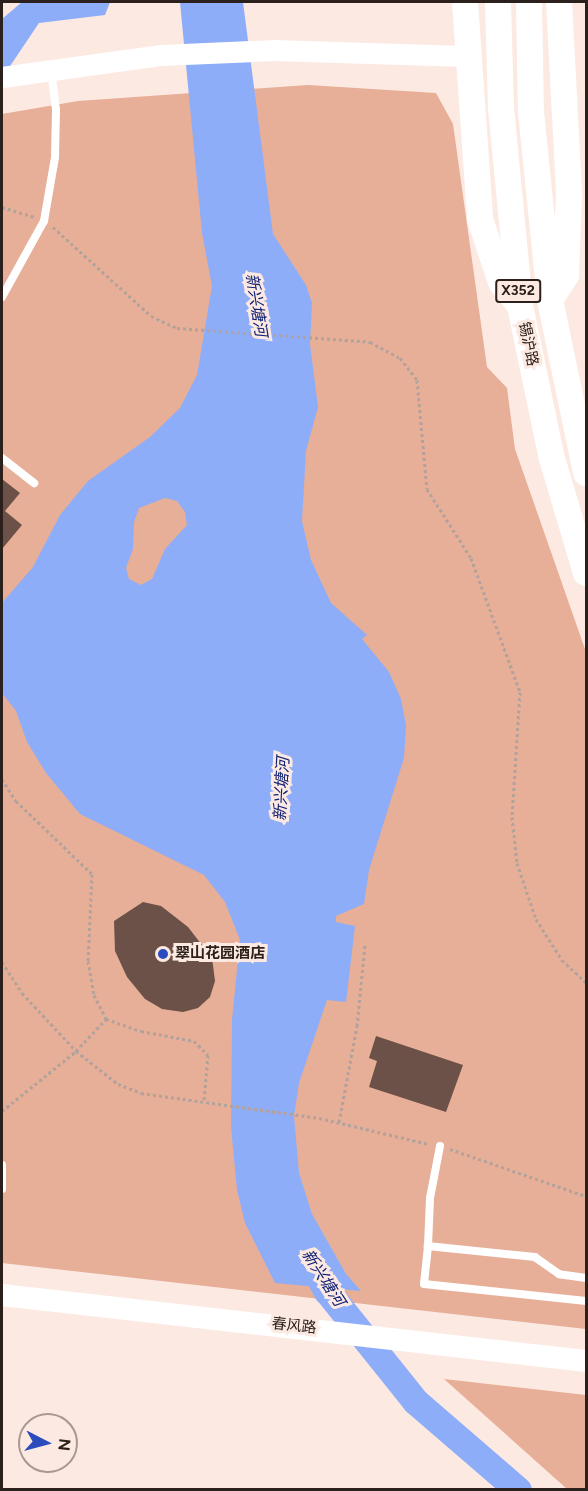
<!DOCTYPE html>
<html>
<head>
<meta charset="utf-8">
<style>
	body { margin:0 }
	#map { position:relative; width:588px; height:1491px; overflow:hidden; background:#fce9e2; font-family:Figtree,"Noto Sans SC",sans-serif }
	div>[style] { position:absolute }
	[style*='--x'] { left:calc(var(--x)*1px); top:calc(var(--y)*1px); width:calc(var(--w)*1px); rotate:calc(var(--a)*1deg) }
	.green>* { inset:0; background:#e7ae98 }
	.water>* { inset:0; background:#8eadf8 }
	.river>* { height:27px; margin:-13.5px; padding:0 13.5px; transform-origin:13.5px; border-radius:13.5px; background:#8eadf8 }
	.building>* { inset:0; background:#6b5147 }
	.path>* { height:3px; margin-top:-1.5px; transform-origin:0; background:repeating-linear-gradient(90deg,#b2a29b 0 3px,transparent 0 6px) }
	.service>* { height:8px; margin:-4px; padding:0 4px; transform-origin:4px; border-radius:4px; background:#fff }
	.tertiary>* { height:21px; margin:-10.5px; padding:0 10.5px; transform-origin:10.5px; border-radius:10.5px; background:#fff }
	.secondary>* { height:22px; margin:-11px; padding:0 11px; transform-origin:11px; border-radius:11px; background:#fff }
	.primary>* { height:26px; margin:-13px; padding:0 13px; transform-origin:13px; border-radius:13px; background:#fff }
	.dots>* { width:16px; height:16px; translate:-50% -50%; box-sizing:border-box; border:3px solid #fce9e2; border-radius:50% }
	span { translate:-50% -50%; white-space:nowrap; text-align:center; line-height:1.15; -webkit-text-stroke:6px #fce9e2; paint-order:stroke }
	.shield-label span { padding:2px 4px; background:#fce9e2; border:2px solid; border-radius:4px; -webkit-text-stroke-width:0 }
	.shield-label { font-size:14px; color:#2b201b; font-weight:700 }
	.street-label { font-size:15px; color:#2b201b }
	.poi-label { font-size:15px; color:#2b201b; font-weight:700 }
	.left { translate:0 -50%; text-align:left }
	.water-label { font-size:16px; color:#0e2174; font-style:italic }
	.frame { position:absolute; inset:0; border:3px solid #2b201b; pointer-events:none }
	.north { position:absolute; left:18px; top:1413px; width:60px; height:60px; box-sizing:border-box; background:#fce9e2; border:2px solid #a89992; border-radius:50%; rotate:96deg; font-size:16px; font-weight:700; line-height:24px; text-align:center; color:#2b201b }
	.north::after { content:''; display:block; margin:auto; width:21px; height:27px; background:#2b4cbc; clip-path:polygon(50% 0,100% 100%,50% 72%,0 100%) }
</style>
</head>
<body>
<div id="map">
	<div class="green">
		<div style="clip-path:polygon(308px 85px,436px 93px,453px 124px,487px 367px,507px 388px,515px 449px,586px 652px,586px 1329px,2px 1263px,2px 114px,78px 101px)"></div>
		<div style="clip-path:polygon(444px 1379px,586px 1395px,586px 1489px,567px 1489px)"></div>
	</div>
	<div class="water">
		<div style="clip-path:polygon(22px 2px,110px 2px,105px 15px,39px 23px,2px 78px,2px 19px)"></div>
		<div style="clip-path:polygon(evenodd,180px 2px,243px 2px,273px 234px,306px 285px,312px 303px,310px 344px,318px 407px,306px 451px,302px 521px,311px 560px,331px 603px,367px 635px,362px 639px,389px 672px,401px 699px,406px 725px,404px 758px,369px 870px,364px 904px,336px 916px,336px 922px,355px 926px,346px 1002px,327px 1000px,299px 1083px,294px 1116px,299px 1173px,312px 1214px,346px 1274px,361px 1291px,275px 1283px,245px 1223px,237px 1190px,231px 1127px,232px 1020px,240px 940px,225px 902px,204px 875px,80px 814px,46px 773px,27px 742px,16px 711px,2px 693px,2px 603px,33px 567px,60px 515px,88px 481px,150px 437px,180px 408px,197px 375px,212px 286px,202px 233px,180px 2px,165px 498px,177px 501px,185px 512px,187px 525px,165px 549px,152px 579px,141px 585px,129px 579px,126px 568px,133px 549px,134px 522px,139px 508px,165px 498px)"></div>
	</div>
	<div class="river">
		<div style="--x:308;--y:1256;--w:40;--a:62"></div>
		<div style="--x:327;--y:1291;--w:141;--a:51.3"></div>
		<div style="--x:415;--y:1401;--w:136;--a:40.8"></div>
	</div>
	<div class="building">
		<div style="clip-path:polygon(2px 479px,20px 493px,5px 511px,22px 525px,2px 549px)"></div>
		<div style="clip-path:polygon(143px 902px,161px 906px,188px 927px,212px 958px,215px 981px,210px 997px,198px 1008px,183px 1012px,162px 1009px,145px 999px,127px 977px,115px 951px,114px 921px)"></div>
		<div style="clip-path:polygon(376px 1036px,463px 1065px,446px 1112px,369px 1087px,377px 1061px,369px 1058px)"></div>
	</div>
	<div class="path">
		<div style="--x:2;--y:207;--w:34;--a:17"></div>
		<div style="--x:53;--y:227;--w:132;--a:42.2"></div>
		<div style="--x:151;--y:316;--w:29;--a:25"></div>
		<div style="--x:177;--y:328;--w:194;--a:4.1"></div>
		<div style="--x:370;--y:342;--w:34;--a:28"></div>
		<div style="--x:400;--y:358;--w:28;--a:52"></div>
		<div style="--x:417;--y:380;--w:109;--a:84.8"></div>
		<div style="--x:427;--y:489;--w:82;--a:57.5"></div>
		<div style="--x:471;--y:558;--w:143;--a:69.9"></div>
		<div style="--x:520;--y:692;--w:125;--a:93.7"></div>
		<div style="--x:512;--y:817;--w:46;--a:83.8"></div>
		<div style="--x:517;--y:863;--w:59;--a:71.3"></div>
		<div style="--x:536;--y:919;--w:49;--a:57.6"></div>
		<div style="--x:562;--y:960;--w:33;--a:43"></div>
		<div style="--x:2;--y:779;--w:26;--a:58"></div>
		<div style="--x:16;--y:801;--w:105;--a:43.8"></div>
		<div style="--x:92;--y:874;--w:87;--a:92.6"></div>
		<div style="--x:88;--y:961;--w:35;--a:80"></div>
		<div style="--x:94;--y:995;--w:27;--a:63"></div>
		<div style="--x:106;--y:1019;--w:37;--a:19"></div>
		<div style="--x:141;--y:1031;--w:54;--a:10.7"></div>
		<div style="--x:194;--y:1041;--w:20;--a:45"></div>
		<div style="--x:208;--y:1055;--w:46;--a:95"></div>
		<div style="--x:2;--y:962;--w:37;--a:57"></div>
		<div style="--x:22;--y:993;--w:79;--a:47"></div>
		<div style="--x:76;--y:1051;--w:53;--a:38.2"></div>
		<div style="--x:118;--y:1084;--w:25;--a:21"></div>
		<div style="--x:141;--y:1093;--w:180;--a:8"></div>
		<div style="--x:319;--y:1118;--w:113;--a:13.3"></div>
		<div style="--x:2;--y:1111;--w:95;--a:-39"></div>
		<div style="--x:76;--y:1051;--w:44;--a:-46.8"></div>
		<div style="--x:339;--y:1122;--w:98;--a:-79.4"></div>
		<div style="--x:357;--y:1026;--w:82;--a:-84.4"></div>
		<div style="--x:450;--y:1149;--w:144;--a:19.1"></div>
	</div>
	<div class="service">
		<div style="--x:2;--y:297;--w:87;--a:-61.1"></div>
		<div style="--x:44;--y:221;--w:65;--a:-80.2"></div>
		<div style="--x:55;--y:157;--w:47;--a:-88.8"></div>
		<div style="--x:56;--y:110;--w:40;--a:-97.1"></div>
		<div style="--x:2;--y:458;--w:41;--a:38"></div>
		<div style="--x:2;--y:1165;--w:24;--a:90"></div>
		<div style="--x:428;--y:1246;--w:48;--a:-87.6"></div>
		<div style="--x:430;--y:1198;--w:53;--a:-79.1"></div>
		<div style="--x:586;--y:1278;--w:27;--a:-172"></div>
		<div style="--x:559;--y:1274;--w:29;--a:-145"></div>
		<div style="--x:535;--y:1257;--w:108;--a:-174.1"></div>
		<div style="--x:428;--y:1246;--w:38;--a:96"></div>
		<div style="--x:424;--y:1284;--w:163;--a:6"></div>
	</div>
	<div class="tertiary">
		<div style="--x:2;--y:77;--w:161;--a:-7.9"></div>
		<div style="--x:161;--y:55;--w:113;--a:-2.5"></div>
		<div style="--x:274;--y:50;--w:192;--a:1.8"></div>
	</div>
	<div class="secondary">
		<div style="--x:2;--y:1295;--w:588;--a:6.45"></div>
	</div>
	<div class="primary">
		<div style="--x:465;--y:2;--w:218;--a:86"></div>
		<div style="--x:480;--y:219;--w:66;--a:71.6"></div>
		<div style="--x:501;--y:282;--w:27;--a:51"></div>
		<div style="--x:498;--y:2;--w:106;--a:88.4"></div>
		<div style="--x:501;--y:108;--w:199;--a:84.5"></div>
		<div style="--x:520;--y:306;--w:152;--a:78.2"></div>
		<div style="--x:551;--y:455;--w:123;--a:73.5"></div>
		<div style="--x:529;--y:2;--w:110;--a:89"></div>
		<div style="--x:531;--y:112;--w:189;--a:84.2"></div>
		<div style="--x:550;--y:300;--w:177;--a:78.2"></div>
		<div style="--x:550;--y:300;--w:30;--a:-57"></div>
		<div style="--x:566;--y:275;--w:83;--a:-87.9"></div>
		<div style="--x:569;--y:192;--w:190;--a:-93"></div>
	</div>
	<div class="dots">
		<div style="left:163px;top:954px;background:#2b4cbc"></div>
	</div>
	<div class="shield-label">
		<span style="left:518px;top:291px">X352</span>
	</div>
	<div class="street-label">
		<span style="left:528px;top:344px;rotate:78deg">锡沪路</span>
		<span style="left:294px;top:1326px;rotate:6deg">春风路</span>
	</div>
	<div class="poi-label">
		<span class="left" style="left:175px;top:954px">翠山花园酒店</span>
	</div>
	<div class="water-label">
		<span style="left:256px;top:305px;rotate:81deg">新兴塘河</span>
		<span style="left:282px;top:789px;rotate:-87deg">新兴塘河</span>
		<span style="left:323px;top:1278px;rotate:57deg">新兴塘河</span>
	</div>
	<div class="frame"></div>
	<div class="north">N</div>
</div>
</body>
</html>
